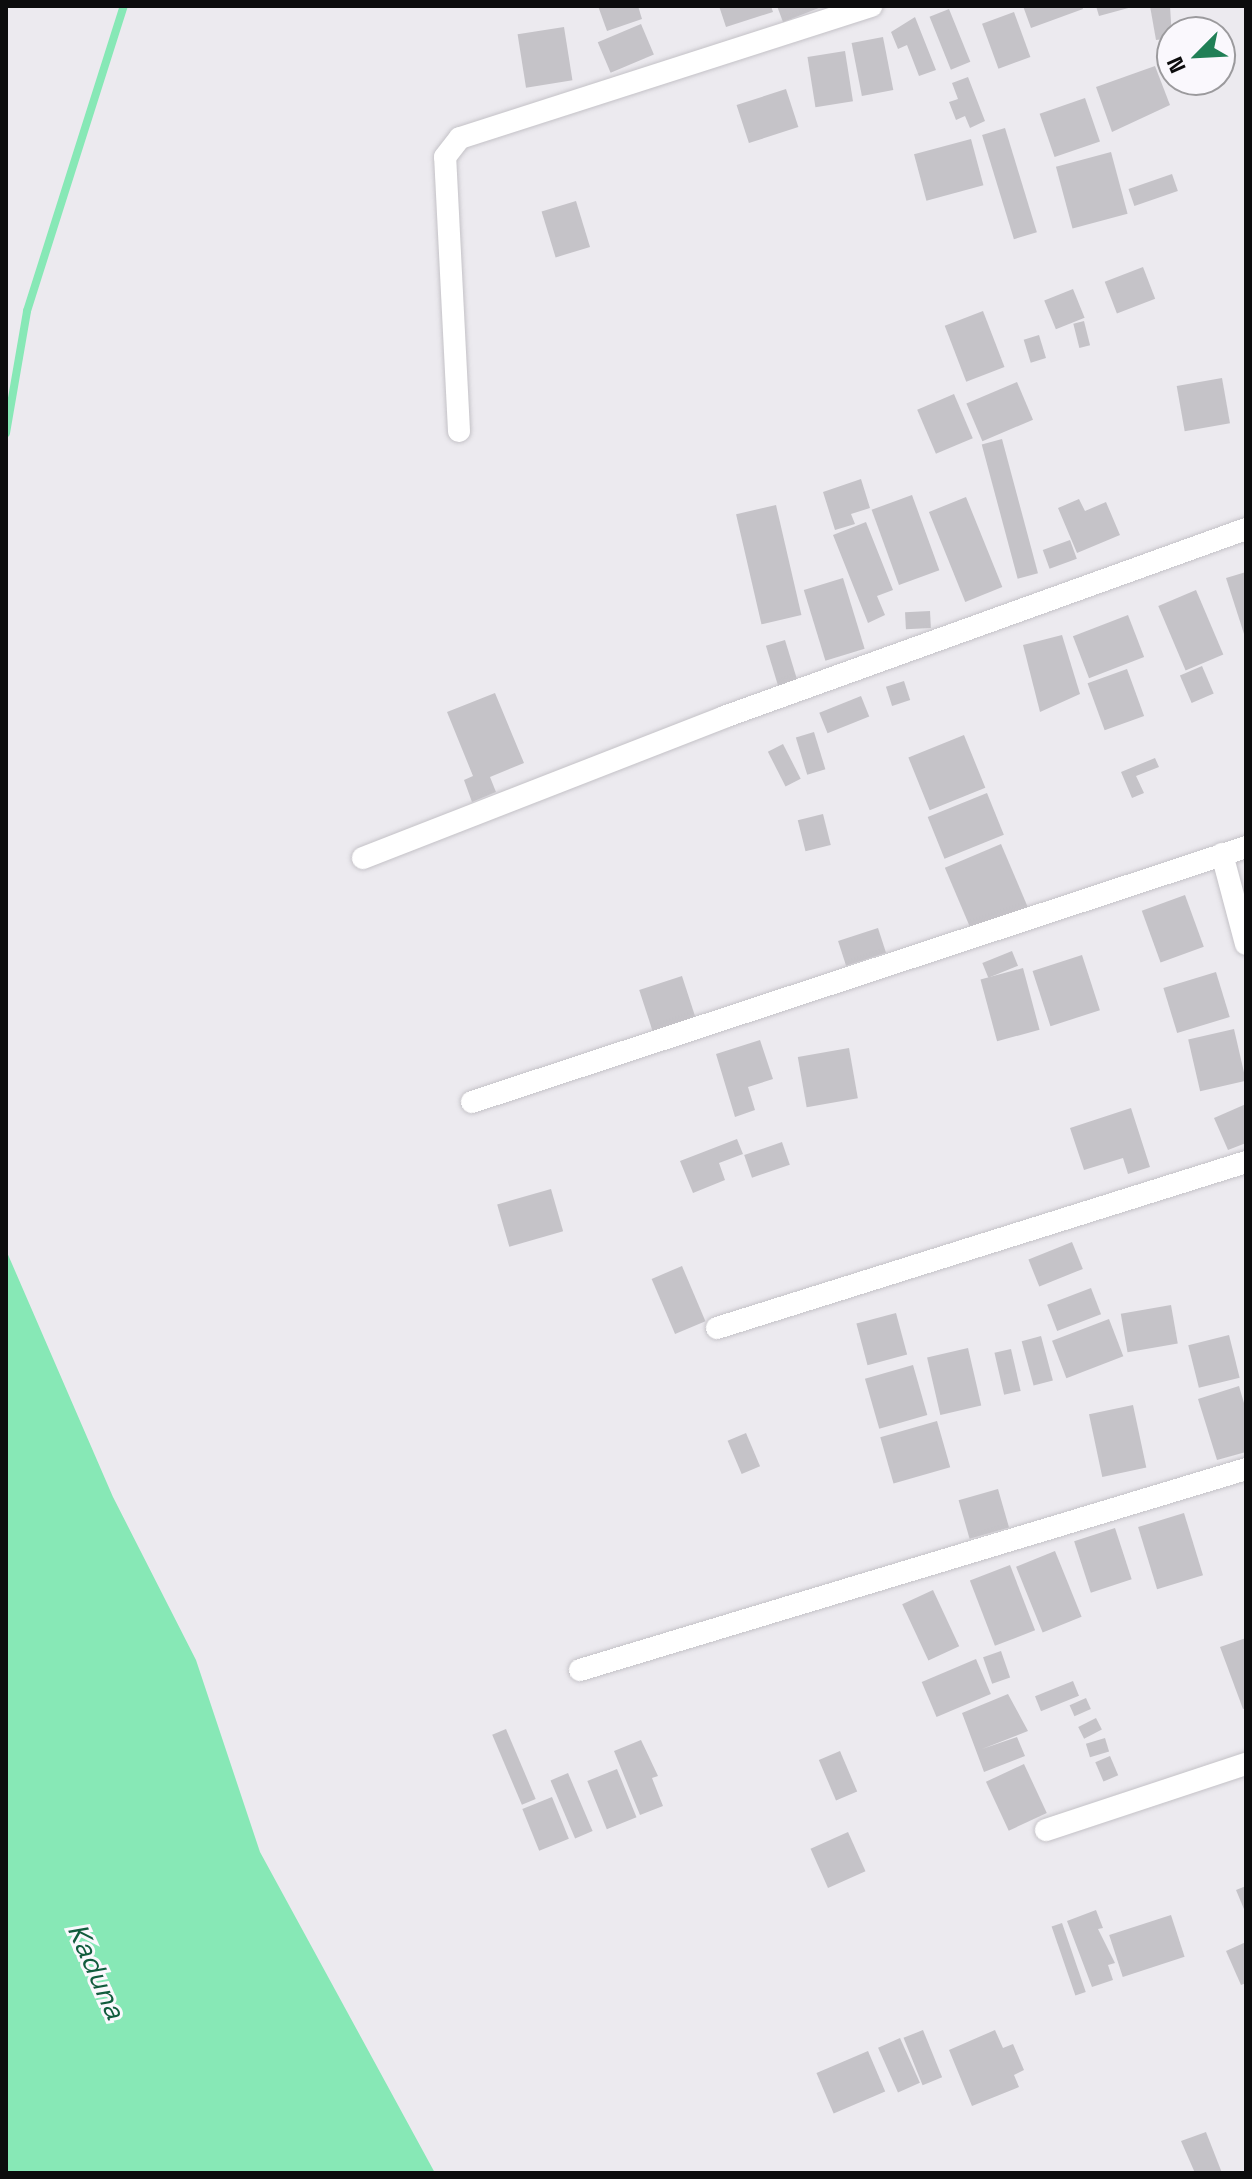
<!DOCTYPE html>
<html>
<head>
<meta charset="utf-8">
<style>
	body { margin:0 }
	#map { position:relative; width:1252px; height:2179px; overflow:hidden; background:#eceaef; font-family:"Space Grotesk",sans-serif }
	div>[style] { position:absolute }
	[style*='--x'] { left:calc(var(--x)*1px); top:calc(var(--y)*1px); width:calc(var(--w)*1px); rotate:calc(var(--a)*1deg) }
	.water>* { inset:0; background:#87e8b6 }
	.stream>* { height:8px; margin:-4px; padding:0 4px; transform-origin:4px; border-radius:4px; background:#87e8b6 }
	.building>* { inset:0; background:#c5c3c8; transform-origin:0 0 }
	.roads { filter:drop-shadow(0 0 2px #c4c2c7) drop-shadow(0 0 2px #c4c2c7) }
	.street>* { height:22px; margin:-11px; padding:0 11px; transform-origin:11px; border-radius:11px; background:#fff }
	span { translate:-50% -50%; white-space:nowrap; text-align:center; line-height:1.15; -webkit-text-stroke:6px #faf8fd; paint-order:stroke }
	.water-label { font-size:28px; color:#115c3d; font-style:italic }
	.frame { position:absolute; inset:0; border:8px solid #0c0c0d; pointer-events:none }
	.north { position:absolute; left:1156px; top:16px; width:80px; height:80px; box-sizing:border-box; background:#faf8fd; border:2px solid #9b9a9d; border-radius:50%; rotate:246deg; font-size:22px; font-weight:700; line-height:32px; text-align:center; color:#0c0c0d }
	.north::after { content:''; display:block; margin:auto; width:28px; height:36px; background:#207f56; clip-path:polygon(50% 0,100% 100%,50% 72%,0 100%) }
</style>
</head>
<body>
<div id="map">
	<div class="water">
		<div style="clip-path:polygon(6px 1250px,113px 1497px,196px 1660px,260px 1852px,435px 2173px,6px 2173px)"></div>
	</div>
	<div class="stream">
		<div style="--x:6;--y:433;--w:124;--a:-80.2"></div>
		<div style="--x:27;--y:311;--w:320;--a:-72.4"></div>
	</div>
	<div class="building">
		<div style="clip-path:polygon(598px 6px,638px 6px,642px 19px,607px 31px)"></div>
		<div style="clip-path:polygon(719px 6px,771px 6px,773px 12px,726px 27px)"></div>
		<div style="clip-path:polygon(777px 6px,824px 6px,783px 22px)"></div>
		<div style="clip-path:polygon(1023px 6px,1082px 6px,1083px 9px,1031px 28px)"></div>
		<div style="clip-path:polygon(1096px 6px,1132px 6px,1132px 7px,1099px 16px)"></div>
		<div style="clip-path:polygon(1150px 6px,1170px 6px,1172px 38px,1156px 40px)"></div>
		<div style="left:949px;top:9px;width:57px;height:21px;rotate:68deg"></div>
		<div style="left:1014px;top:12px;width:48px;height:34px;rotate:70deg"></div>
		<div style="clip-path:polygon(915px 17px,936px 70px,919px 76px,907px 45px,898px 49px,891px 32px)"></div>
		<div style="left:641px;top:24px;width:33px;height:47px;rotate:67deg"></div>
		<div style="left:564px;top:27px;width:54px;height:47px;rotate:81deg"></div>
		<div style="left:883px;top:37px;width:54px;height:32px;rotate:79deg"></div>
		<div style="left:845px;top:51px;width:51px;height:38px;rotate:81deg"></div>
		<div style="clip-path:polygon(1155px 66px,1170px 105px,1112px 132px,1096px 87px)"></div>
		<div style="clip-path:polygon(968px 77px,985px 121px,970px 128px,965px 116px,956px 120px,949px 102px,958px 99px,952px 83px)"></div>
		<div style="left:786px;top:89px;width:40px;height:52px;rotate:72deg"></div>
		<div style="left:1085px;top:98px;width:46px;height:48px;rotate:71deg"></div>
		<div style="left:1005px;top:128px;width:109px;height:24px;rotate:73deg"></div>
		<div style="left:971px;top:139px;width:48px;height:59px;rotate:75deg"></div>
		<div style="left:1111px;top:152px;width:64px;height:57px;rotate:75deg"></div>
		<div style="left:1172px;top:174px;width:18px;height:46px;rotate:71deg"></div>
		<div style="left:576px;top:201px;width:48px;height:36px;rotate:73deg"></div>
		<div style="left:1143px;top:267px;width:34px;height:41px;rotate:69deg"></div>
		<div style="left:1073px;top:289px;width:31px;height:31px;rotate:68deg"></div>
		<div style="left:983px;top:311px;width:60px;height:41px;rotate:69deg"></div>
		<div style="left:1084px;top:321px;width:25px;height:11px;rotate:76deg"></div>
		<div style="left:1039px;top:335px;width:24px;height:16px;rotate:73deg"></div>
		<div style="left:1222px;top:378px;width:46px;height:46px;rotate:80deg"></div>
		<div style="left:1017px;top:382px;width:41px;height:55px;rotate:67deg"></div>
		<div style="left:954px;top:394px;width:48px;height:40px;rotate:67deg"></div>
		<div style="left:1002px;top:439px;width:139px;height:21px;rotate:75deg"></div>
		<div style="clip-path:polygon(861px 479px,870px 508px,851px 514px,855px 524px,835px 530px,823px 492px)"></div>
		<div style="left:912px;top:495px;width:80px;height:43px;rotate:70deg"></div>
		<div style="left:966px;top:497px;width:97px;height:40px;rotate:68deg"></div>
		<div style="clip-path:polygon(1079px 499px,1085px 511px,1106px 502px,1120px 535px,1077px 553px,1058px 508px)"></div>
		<div style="left:776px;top:505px;width:113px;height:41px;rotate:77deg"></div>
		<div style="clip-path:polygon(866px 522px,893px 590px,877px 596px,885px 615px,868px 623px,833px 535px)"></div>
		<div style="left:1070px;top:540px;width:20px;height:29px;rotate:70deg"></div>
		<div style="clip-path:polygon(1246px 572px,1246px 637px,1245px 637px,1226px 578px)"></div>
		<div style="left:843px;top:578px;width:74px;height:41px;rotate:73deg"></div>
		<div style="left:1196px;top:590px;width:70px;height:41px;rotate:67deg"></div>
		<div style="left:930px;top:611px;width:17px;height:25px;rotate:87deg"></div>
		<div style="left:1128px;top:615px;width:45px;height:59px;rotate:69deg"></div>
		<div style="clip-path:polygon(1062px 635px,1080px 694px,1040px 712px,1023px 645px)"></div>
		<div style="left:785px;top:640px;width:42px;height:20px;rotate:73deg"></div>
		<div style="left:1202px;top:666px;width:30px;height:24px;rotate:67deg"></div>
		<div style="left:1127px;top:669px;width:50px;height:42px;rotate:70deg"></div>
		<div style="left:904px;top:681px;width:20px;height:19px;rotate:72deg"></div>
		<div style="clip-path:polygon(495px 693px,524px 763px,490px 777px,496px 792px,472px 802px,464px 780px,473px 776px,447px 712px)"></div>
		<div style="left:861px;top:696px;width:22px;height:45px;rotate:68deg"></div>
		<div style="left:814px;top:732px;width:39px;height:19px;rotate:73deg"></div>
		<div style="left:964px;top:735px;width:57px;height:60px;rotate:68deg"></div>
		<div style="left:783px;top:744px;width:39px;height:17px;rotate:63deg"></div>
		<div style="clip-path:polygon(1155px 758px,1159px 767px,1136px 776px,1144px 793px,1132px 798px,1121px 772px)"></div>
		<div style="left:987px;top:793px;width:45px;height:64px;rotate:68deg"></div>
		<div style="left:823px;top:814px;width:32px;height:26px;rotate:76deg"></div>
		<div style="left:1001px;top:844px;width:73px;height:61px;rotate:67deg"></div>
		<div style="left:1185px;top:895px;width:55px;height:46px;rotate:70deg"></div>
		<div style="left:878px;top:928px;width:26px;height:42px;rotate:72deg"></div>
		<div style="left:1012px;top:951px;width:16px;height:32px;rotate:68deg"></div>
		<div style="left:1082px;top:955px;width:58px;height:52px;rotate:72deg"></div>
		<div style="left:1023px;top:968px;width:64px;height:44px;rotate:75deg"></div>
		<div style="left:1216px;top:972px;width:47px;height:55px;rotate:73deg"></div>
		<div style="left:682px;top:976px;width:47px;height:45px;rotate:72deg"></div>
		<div style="left:1234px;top:1029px;width:53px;height:47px;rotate:77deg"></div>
		<div style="clip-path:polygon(760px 1040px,773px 1079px,748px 1087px,755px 1110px,735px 1117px,716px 1054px)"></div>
		<div style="left:849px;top:1048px;width:51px;height:52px;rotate:80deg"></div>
		<div style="clip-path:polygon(1246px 1104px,1246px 1143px,1228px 1150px,1214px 1118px)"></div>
		<div style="clip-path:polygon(1131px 1108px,1150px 1167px,1128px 1174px,1123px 1158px,1084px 1170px,1070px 1128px)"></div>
		<div style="clip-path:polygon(737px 1139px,743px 1154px,719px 1163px,725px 1180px,693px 1193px,680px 1161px)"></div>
		<div style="left:782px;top:1142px;width:24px;height:40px;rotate:71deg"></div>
		<div style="left:551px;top:1189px;width:44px;height:56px;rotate:74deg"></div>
		<div style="left:1072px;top:1242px;width:29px;height:47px;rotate:68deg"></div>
		<div style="left:682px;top:1266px;width:60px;height:33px;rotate:67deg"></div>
		<div style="left:1091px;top:1288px;width:28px;height:47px;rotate:69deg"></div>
		<div style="left:1171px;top:1305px;width:39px;height:51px;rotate:80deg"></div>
		<div style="left:896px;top:1313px;width:43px;height:41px;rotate:75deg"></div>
		<div style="left:1109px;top:1319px;width:40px;height:61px;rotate:69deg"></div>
		<div style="left:1229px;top:1335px;width:44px;height:42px;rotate:76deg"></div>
		<div style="left:1041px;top:1336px;width:46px;height:20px;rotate:75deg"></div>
		<div style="left:968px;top:1348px;width:59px;height:42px;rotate:77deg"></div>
		<div style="left:1011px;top:1349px;width:43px;height:17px;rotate:77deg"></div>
		<div style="left:913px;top:1365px;width:52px;height:50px;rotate:74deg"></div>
		<div style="clip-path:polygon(1239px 1386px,1246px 1410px,1246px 1452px,1217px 1460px,1198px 1399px)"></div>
		<div style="left:1133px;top:1405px;width:64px;height:45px;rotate:78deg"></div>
		<div style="left:937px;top:1421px;width:48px;height:59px;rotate:74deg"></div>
		<div style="left:746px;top:1433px;width:36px;height:20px;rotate:67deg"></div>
		<div style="left:998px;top:1489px;width:40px;height:41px;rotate:74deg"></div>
		<div style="left:1184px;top:1513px;width:65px;height:48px;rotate:73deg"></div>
		<div style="left:1115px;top:1528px;width:54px;height:43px;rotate:72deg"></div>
		<div style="left:1055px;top:1551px;width:71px;height:42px;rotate:68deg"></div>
		<div style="left:1010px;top:1565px;width:70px;height:43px;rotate:69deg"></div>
		<div style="left:933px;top:1590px;width:62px;height:34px;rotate:65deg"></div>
		<div style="clip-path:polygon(1246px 1638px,1246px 1708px,1243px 1709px,1220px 1647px)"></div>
		<div style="left:1001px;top:1651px;width:28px;height:19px;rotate:71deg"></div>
		<div style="left:976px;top:1659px;width:38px;height:59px;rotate:67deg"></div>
		<div style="left:1073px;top:1681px;width:16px;height:41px;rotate:68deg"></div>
		<div style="clip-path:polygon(1008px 1694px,1028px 1731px,982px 1749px,1017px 1737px,1025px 1756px,984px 1772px,962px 1713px)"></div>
		<div style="left:1086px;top:1698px;width:12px;height:18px;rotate:66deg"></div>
		<div style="left:1096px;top:1718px;width:13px;height:20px;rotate:63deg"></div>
		<div style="left:506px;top:1729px;width:76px;height:15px;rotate:67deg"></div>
		<div style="left:1105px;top:1738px;width:14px;height:20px;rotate:73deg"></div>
		<div style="clip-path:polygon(641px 1740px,658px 1776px,652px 1778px,663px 1806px,640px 1815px,614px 1751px)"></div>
		<div style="left:840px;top:1751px;width:44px;height:23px;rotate:67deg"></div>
		<div style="left:1110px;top:1756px;width:21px;height:16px;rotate:67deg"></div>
		<div style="left:1024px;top:1764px;width:54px;height:42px;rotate:65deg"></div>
		<div style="left:617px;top:1769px;width:52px;height:32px;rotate:68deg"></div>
		<div style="left:568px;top:1773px;width:63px;height:19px;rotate:67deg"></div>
		<div style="left:552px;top:1797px;width:45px;height:32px;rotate:68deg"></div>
		<div style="left:848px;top:1832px;width:43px;height:41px;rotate:66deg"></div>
		<div style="clip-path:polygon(1246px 1886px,1246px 1914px,1236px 1890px)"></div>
		<div style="clip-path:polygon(1096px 1910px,1103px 1928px,1098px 1929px,1115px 1963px,1108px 1965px,1113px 1980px,1092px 1987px,1067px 1921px)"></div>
		<div style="left:1171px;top:1915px;width:44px;height:65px;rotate:72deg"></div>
		<div style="left:1062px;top:1923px;width:73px;height:11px;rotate:71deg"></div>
		<div style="clip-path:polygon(1246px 1942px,1246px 1983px,1241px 1985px,1226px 1951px)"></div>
		<div style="left:923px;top:2030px;width:51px;height:21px;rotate:68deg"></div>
		<div style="clip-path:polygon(995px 2030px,1003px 2048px,1013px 2044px,1024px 2070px,1014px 2075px,1019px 2087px,972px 2106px,949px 2050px)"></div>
		<div style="left:900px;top:2038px;width:49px;height:24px;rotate:66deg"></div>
		<div style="left:868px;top:2051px;width:44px;height:56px;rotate:67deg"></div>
		<div style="clip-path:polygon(1206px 2132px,1222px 2173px,1195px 2173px,1181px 2141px)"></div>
	</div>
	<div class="roads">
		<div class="street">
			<div style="--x:459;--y:431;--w:274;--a:-92.9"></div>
			<div style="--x:445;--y:157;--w:24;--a:-52"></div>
			<div style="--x:460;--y:138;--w:432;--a:-17.8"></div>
			<div style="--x:1222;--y:854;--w:93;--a:75.1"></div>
			<div style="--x:363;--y:858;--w:388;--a:-21.3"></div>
			<div style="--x:724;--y:717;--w:555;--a:-19.81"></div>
			<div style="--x:472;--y:1102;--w:815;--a:-18.23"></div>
			<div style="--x:717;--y:1328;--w:554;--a:-17.42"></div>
			<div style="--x:580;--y:1670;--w:696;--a:-16.79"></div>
			<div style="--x:1046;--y:1830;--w:211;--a:-18.3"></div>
		</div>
	</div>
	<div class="water-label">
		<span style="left:97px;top:1971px;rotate:66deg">Kaduna</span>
	</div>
	<div class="frame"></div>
	<div class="north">N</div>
</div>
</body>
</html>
